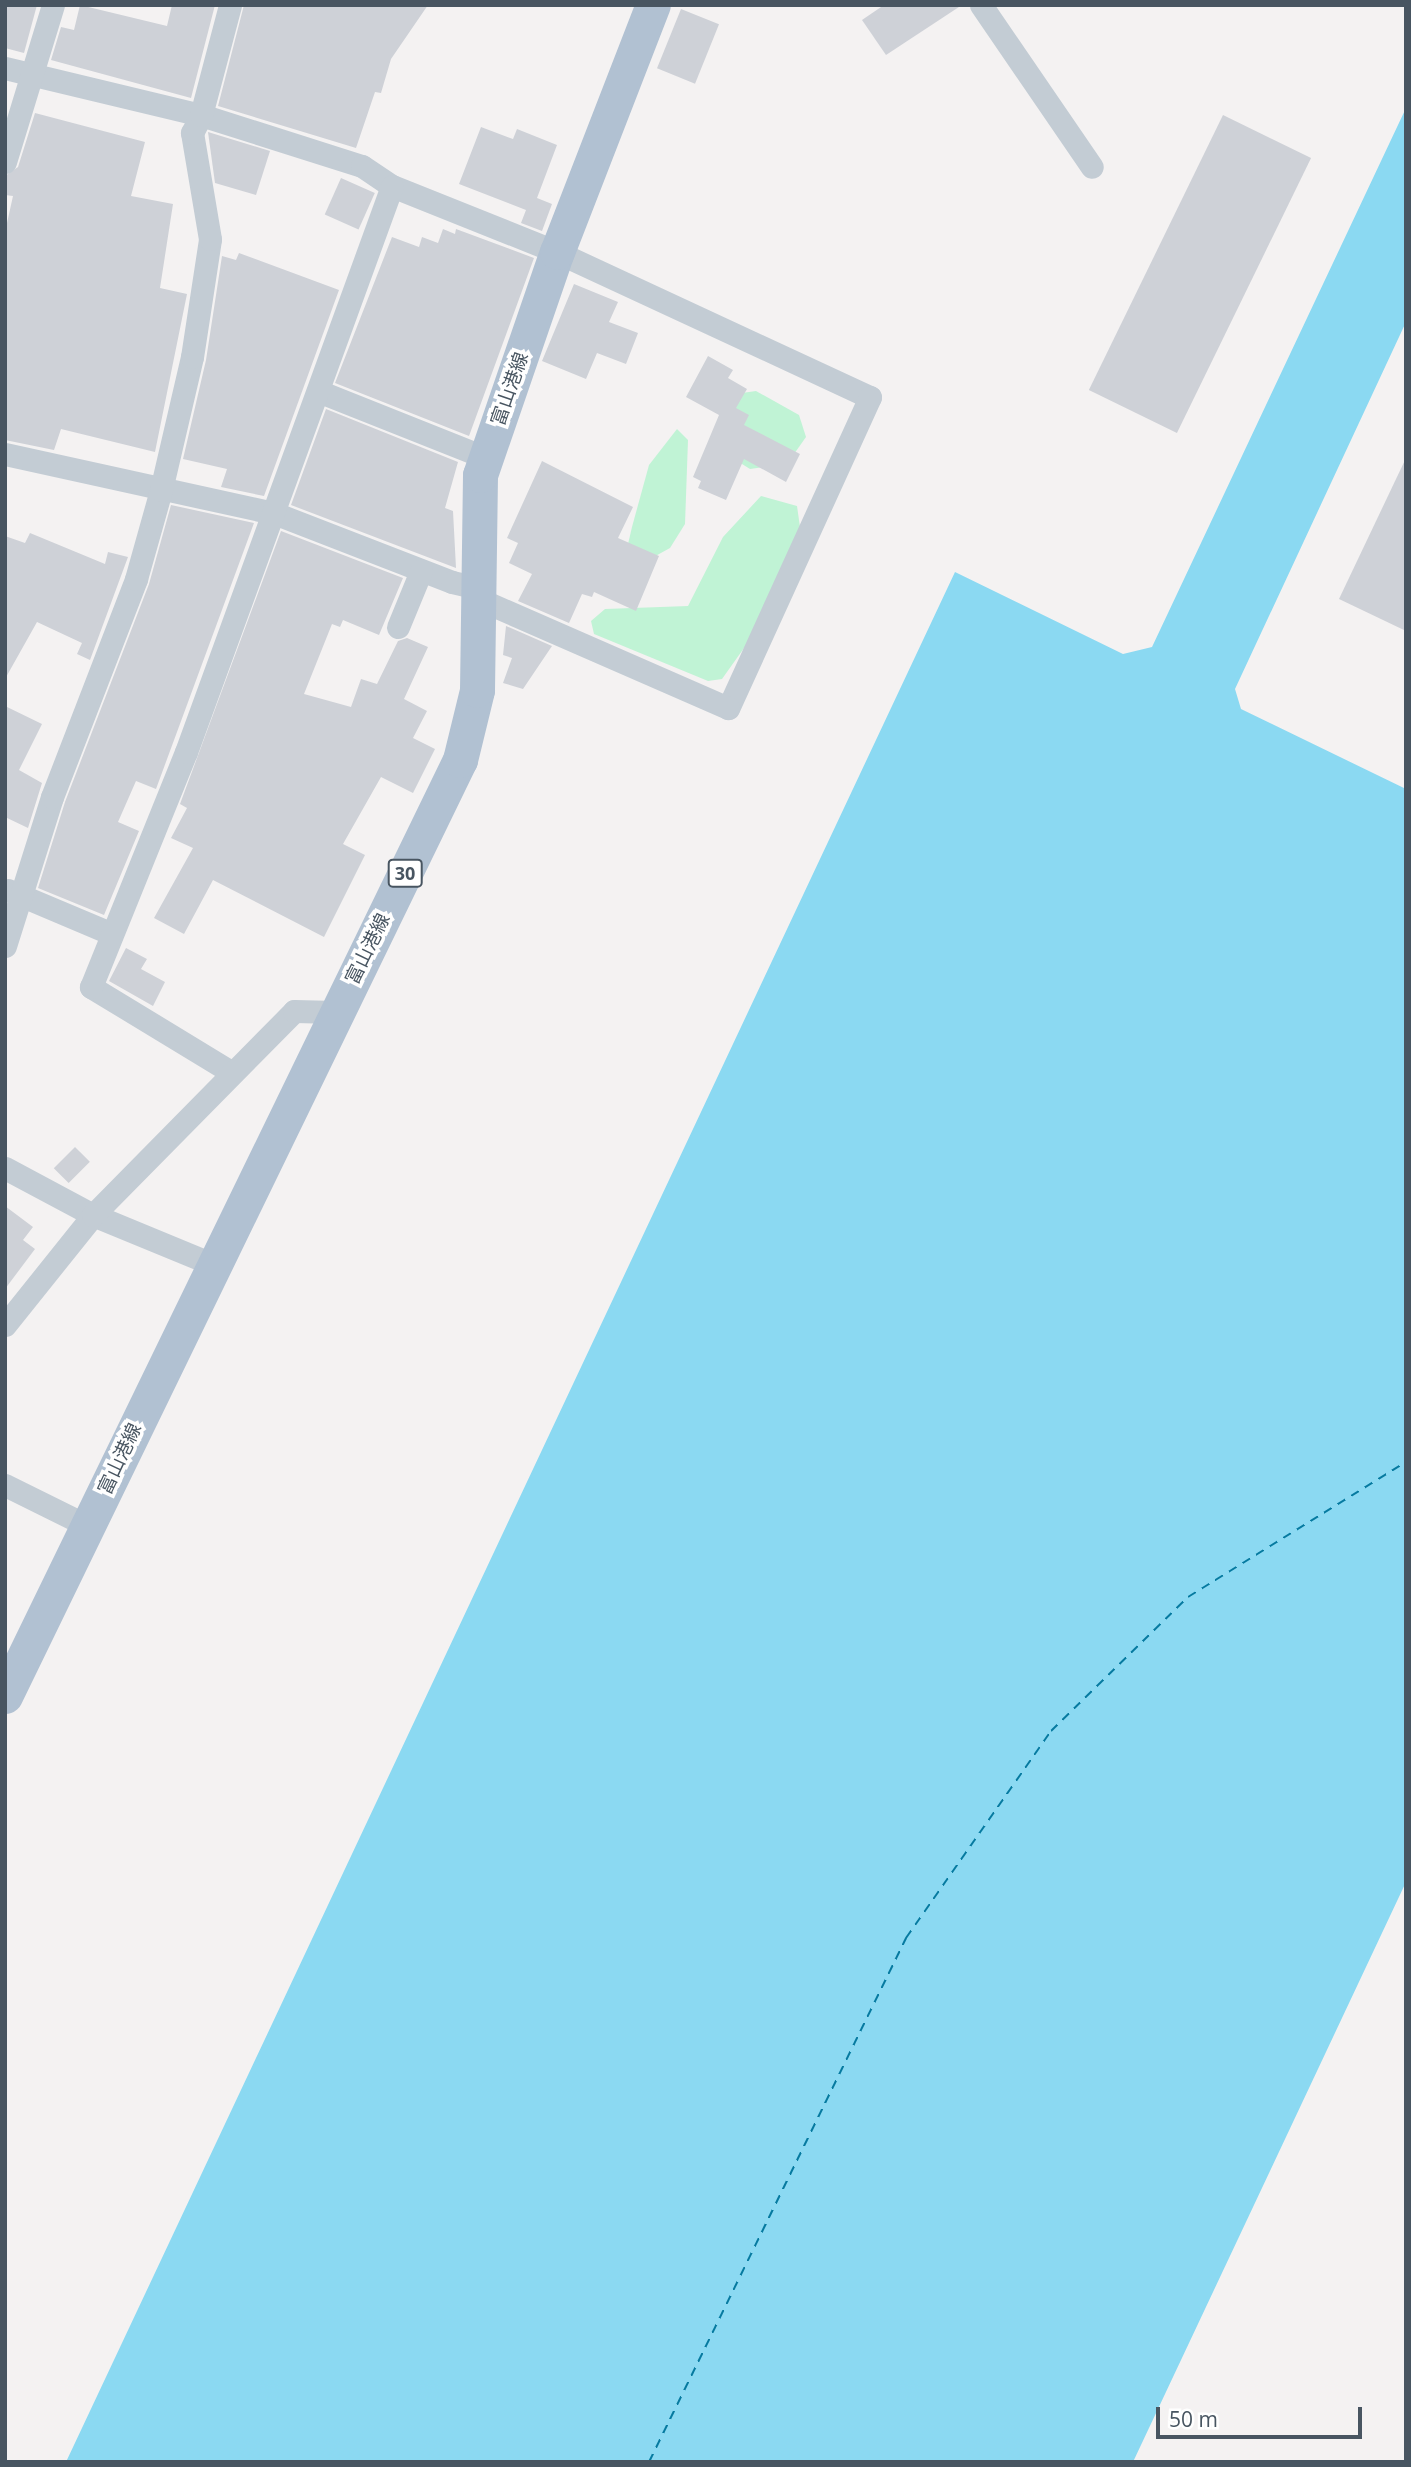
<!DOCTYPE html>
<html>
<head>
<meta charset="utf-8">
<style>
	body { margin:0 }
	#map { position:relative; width:1411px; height:2467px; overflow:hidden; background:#f4f2f2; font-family:"Open Sans","Noto Sans JP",sans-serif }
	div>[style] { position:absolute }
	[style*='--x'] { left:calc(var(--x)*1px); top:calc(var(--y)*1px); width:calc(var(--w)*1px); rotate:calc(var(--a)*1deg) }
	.green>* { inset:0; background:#c0f3d5 }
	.water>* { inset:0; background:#8bd9f2 }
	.ferry>* { height:2px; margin-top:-1px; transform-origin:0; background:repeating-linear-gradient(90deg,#067aa0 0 9px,transparent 0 16px) }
	.building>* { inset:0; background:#ced1d7; transform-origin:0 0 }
	.street>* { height:23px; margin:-11.5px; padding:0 11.5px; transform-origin:11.5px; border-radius:11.5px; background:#c3ccd4 }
	.primary>* { height:35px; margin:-17.5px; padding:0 17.5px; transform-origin:17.5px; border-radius:17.5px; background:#b1c1d2 }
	span { translate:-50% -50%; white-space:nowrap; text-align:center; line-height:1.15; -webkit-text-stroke:7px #fff; paint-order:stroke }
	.shield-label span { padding:2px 5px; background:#fff; border:2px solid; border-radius:5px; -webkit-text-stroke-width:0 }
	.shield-label { font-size:18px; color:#485561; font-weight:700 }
	.street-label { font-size:19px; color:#485561 }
	.frame { position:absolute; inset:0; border:7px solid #485561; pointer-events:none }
	.scale { position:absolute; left:1156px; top:2407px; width:206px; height:32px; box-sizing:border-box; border:4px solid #485561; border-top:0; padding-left:9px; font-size:21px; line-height:24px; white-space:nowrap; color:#485561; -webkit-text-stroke:5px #fff; paint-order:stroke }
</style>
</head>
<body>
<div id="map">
	<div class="green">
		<div style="clip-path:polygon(756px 391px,799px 415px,806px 437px,787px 464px,750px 469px,734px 459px,735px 394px)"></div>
		<div style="clip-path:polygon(677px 429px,688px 440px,685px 524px,670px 548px,641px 564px,625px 557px,632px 527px,649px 465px)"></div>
		<div style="clip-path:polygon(761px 496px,797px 506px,801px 534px,759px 627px,722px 679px,708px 681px,594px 634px,591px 621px,605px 609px,688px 606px,723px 537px)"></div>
	</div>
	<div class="water">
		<div style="clip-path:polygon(1406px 108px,1406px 322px,1235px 689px,1241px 709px,1406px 789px,1406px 1882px,1133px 2462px,66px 2462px,955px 572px,1123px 654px,1152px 647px)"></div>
	</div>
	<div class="ferry">
		<div style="--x:649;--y:2462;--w:584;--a:-63.87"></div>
		<div style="--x:906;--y:1938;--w:253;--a:-55"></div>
		<div style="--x:1051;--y:1731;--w:192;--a:-44.4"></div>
		<div style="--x:1188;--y:1597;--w:256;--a:-31.8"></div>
	</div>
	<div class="building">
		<div style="clip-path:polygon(5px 5px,37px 5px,24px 53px,5px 48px)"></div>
		<div style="clip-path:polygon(80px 5px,167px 26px,172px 5px,215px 5px,191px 98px,51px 60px,61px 27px,74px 30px)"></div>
		<div style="clip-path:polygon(244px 5px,428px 5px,391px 59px,381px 93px,375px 92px,356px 148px,218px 106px)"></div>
		<div style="clip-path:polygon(884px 5px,962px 5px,886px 55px,862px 20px)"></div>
		<div style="left:681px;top:9px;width:41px;height:64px;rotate:22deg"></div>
		<div style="clip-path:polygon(35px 113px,145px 142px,131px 196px,173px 204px,160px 288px,187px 294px,155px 452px,61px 429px,54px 450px,5px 440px,5px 232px,13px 196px,5px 195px,5px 176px,18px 167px)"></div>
		<div style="left:1223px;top:115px;width:98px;height:306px;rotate:26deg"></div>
		<div style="clip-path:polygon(481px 127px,513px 139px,517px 129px,557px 145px,537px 198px,552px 204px,542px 231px,521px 223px,526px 210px,459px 184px)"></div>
		<div style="clip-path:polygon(208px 132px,270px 151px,256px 195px,215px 183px)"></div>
		<div style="left:341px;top:178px;width:37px;height:40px;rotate:24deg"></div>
		<div style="clip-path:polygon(443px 229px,455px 234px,456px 229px,534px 258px,469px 436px,335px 383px,392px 237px,419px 247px,422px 237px,438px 243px)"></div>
		<div style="clip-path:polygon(239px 253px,339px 290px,264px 496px,221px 487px,227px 469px,183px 459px,206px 360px,222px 256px,236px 260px)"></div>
		<div style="clip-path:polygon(574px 284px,618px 302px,609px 322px,638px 333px,626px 364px,597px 353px,586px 379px,542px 361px)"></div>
		<div style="clip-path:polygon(708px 356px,733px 370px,728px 378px,747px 389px,736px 408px,749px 415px,744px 425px,800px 454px,786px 482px,744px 459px,726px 500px,698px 488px,701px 481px,693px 477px,719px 415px,686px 397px)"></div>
		<div style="clip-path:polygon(326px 409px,458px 462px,445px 508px,453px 511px,456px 568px,291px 505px)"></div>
		<div style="clip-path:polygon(1406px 458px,1406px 631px,1339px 599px)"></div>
		<div style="clip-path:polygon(542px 461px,633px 507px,618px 538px,659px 556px,636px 611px,594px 592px,592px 597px,582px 594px,569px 623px,518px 601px,532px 574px,509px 563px,518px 543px,507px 538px)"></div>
		<div style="clip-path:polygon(171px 505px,254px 523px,156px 789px,136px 781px,118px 822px,139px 831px,104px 915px,38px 888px,65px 802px,149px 584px)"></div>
		<div style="clip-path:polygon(281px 531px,403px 578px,379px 635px,343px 620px,340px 627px,332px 624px,304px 694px,351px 707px,361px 679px,377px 684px,398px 641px,407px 638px,428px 647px,404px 699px,427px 711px,413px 738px,435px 749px,413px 793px,381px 777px,343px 844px,365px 855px,324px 937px,213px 880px,184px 934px,154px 918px,193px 848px,171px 838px,187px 808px,180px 804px)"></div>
		<div style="clip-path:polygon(30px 533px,105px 564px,108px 552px,128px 557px,90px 660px,77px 654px,82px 643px,37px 622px,5px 679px,5px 536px,25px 543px)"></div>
		<div style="clip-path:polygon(506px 626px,552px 646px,523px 689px,503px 683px,512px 658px,503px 655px)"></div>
		<div style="clip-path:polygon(5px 706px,42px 724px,19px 770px,42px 783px,28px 828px,5px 817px)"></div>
		<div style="clip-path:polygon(126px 948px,147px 959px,141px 969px,165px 982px,153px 1006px,109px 981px)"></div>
		<div style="left:75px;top:1147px;width:21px;height:30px;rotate:45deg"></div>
		<div style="clip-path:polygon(5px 1206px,33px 1227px,23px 1240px,35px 1249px,5px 1289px)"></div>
	</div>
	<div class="street">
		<div style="--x:981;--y:5;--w:196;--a:55.6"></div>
		<div style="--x:5;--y:68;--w:202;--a:13.5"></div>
		<div style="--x:201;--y:115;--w:169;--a:17.6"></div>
		<div style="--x:362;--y:166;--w:36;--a:34"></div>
		<div style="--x:392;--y:186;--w:178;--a:21.8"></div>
		<div style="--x:557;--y:252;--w:345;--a:24.9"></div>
		<div style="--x:870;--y:397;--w:342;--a:114.5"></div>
		<div style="--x:728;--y:708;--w:270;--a:-156.4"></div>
		<div style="--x:5;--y:162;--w:164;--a:-73"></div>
		<div style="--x:318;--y:391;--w:181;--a:21.7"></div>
		<div style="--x:5;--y:454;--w:275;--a:12.4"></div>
		<div style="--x:274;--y:513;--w:191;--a:21.2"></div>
		<div style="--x:452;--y:582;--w:31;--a:13"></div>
		<div style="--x:398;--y:627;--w:61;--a:-67.7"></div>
		<div style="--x:8;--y:890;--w:111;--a:22.9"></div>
		<div style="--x:5;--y:946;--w:156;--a:-72.5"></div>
		<div style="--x:52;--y:797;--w:234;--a:-68.9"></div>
		<div style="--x:136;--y:579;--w:92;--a:-74.3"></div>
		<div style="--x:161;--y:490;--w:137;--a:-76.9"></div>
		<div style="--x:192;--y:357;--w:119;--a:-81.3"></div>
		<div style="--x:210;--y:239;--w:108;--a:-99.6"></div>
		<div style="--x:192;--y:133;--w:20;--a:-63"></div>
		<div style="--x:201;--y:115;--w:114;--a:-75.2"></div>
		<div style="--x:231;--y:1072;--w:164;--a:-148.7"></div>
		<div style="--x:91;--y:987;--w:253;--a:-68"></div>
		<div style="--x:186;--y:752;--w:602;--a:-70"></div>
		<div style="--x:5;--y:1168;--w:100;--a:28.1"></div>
		<div style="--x:93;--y:1215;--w:129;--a:22.4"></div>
		<div style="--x:5;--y:1325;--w:141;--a:-51.3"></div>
		<div style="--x:93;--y:1215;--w:286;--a:-45.4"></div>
		<div style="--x:294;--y:1011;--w:42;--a:1.4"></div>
		<div style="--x:5;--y:1485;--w:93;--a:26.3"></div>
	</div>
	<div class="primary">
		<div style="--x:5;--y:1696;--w:1041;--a:-64.08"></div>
		<div style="--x:460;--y:760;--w:72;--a:-76.3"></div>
		<div style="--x:477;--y:690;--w:215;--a:-89.2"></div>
		<div style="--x:480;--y:475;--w:236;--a:-71"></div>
		<div style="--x:557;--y:252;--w:265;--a:-68.8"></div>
	</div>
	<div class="shield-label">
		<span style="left:405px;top:873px">30</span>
	</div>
	<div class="street-label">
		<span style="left:510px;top:389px;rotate:-71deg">富山港線</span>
		<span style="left:368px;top:949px;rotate:-64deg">富山港線</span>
		<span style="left:120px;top:1459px;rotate:-65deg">富山港線</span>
	</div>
	<div class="frame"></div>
	<div class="scale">50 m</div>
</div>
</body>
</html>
